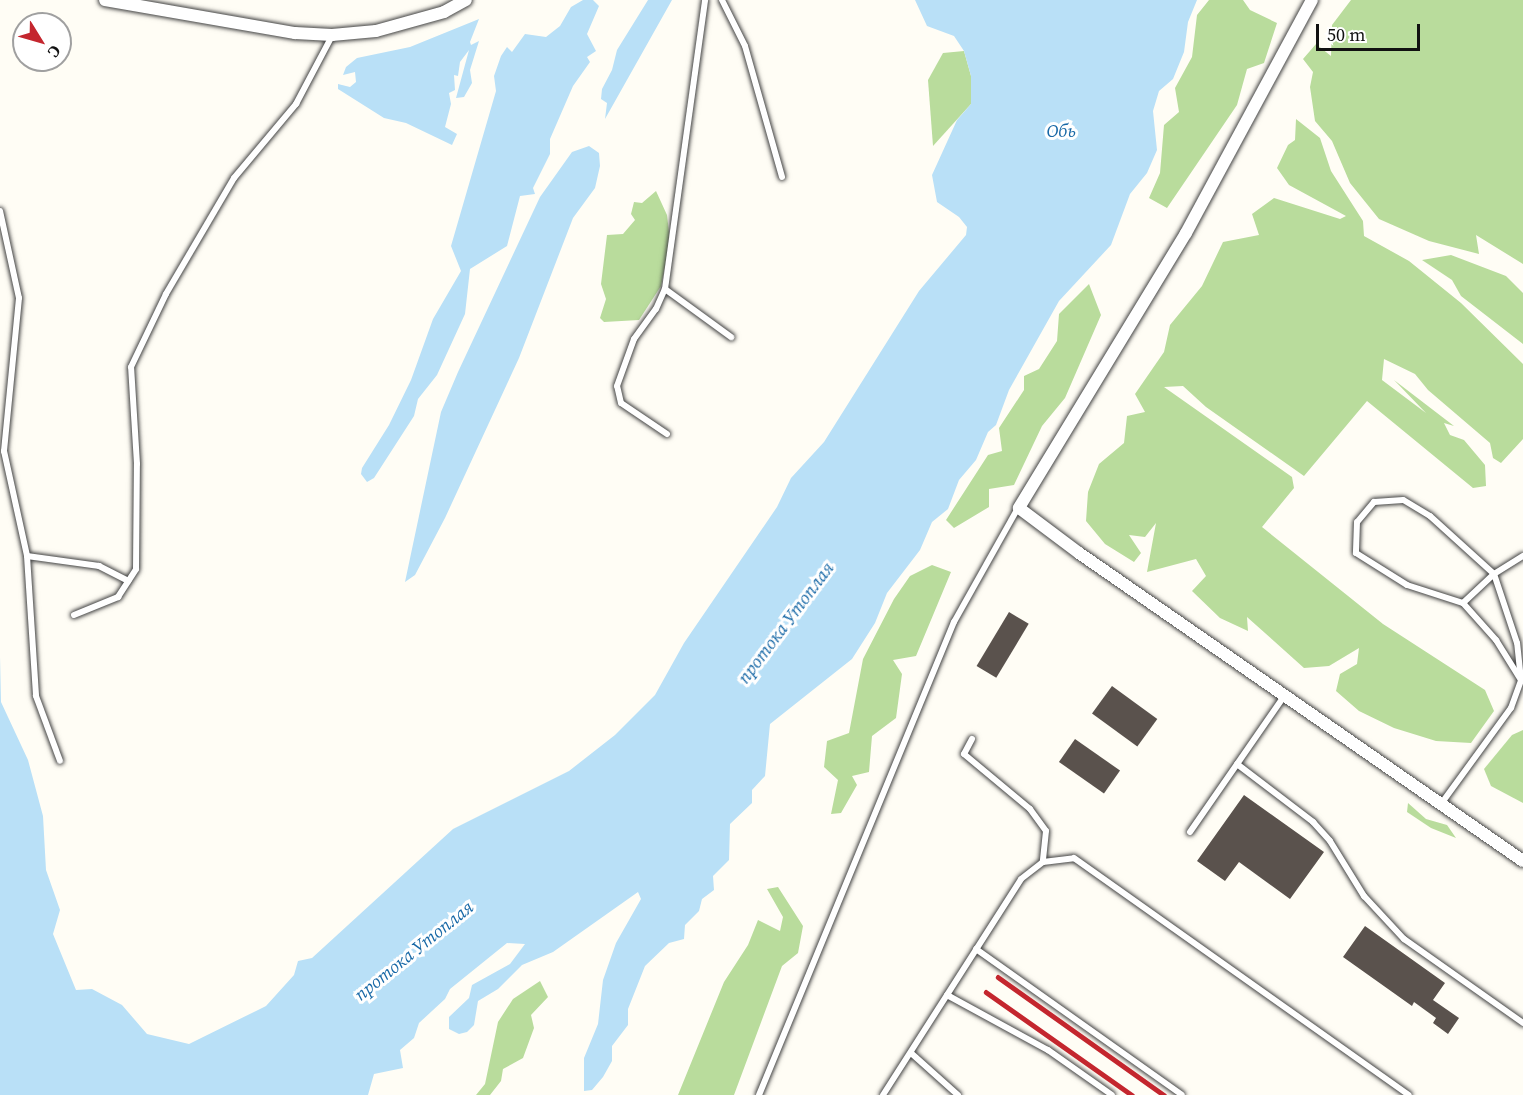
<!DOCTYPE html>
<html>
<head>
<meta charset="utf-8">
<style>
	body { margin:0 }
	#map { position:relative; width:1523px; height:1095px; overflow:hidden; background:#fffdf5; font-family:"Source Serif 4",serif }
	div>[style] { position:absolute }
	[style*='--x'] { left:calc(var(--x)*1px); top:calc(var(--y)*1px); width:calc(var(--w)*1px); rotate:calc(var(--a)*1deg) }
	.forest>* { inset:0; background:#b9dc9c }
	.water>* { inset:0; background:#b9e0f7 }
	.building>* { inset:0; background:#5a524d; transform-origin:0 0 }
	.roads { filter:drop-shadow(0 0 2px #444) drop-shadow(0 0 2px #444) }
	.lane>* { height:6px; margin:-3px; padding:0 3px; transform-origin:3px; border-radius:3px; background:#fff }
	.street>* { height:12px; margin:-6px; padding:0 6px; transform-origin:6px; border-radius:6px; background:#fff }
	.rail>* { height:4.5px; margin:-2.25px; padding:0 2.25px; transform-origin:2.25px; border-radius:2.25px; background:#c4262e }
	span { translate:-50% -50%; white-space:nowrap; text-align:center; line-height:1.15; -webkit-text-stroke:6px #fff; paint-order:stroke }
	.water-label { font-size:18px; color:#1768a6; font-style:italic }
	.north { position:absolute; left:12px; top:12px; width:60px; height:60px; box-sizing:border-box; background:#fff; border:2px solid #a0a0a0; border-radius:50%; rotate:127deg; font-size:16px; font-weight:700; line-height:24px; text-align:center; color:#111 }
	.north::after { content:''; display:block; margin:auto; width:21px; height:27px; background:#c4262e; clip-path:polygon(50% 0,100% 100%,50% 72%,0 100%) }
	.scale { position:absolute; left:1316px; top:24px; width:104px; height:27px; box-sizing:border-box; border:3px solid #111; border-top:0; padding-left:8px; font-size:18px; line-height:21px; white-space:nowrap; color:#111; -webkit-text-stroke:4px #fff; paint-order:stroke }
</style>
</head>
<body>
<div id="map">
	<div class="forest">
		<div style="clip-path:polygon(1209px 0,1243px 0,1250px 10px,1277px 23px,1264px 63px,1247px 69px,1237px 105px,1167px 208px,1149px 198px,1160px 173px,1164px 125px,1179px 112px,1175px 88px,1192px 57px,1197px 15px)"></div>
		<div style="clip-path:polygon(1351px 0,1523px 0,1523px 264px,1476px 235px,1479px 254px,1429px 241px,1379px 219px,1350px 183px,1332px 141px,1315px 121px,1310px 87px,1313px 72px,1303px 59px,1316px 44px,1331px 56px,1332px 25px)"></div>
		<div style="clip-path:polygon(964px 51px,971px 76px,971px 104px,933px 146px,928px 80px,943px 53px)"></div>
		<div style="clip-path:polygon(1296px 119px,1320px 138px,1331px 171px,1363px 221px,1364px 236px,1409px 261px,1461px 303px,1523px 364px,1523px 439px,1501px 463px,1493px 458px,1490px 443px,1428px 390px,1415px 374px,1384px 359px,1382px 380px,1426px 413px,1394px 380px,1454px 426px,1444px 423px,1450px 435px,1464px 440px,1485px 465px,1486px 486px,1473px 488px,1367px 401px,1304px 476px,1206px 407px,1183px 386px,1164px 387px,1292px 477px,1294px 488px,1262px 527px,1383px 624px,1485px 690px,1494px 711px,1471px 743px,1436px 741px,1394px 728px,1359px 711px,1336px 691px,1340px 674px,1357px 664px,1359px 648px,1329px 666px,1304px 668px,1247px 617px,1248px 631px,1220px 618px,1192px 591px,1206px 576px,1196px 559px,1147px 572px,1156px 523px,1145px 537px,1129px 535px,1141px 553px,1134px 562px,1105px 544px,1086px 521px,1088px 492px,1099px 464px,1124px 443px,1127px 416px,1145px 412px,1135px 394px,1164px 352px,1170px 325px,1202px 286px,1223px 242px,1259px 235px,1252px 214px,1274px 198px,1340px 219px,1346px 216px,1289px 185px,1277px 168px,1288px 145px,1295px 140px)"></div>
		<div style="clip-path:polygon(656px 191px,667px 215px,670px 241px,661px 286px,639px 320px,604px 322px,600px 318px,606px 299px,601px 284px,607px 235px,623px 234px,635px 220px,631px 214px,634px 202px,642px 203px)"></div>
		<div style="clip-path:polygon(1451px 255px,1506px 276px,1523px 293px,1523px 344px,1461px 296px,1452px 280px,1422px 260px)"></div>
		<div style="clip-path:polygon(1089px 284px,1101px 315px,1065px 398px,1042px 426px,1014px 485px,989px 489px,989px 507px,954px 528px,946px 520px,988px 455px,1002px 451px,999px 428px,1024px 390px,1024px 376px,1039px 369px,1057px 341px,1059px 314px)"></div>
		<div style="clip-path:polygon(932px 565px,951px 572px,916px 656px,893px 660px,902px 674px,896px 718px,872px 736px,869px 772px,852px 776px,857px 785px,841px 813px,831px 814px,838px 780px,824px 767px,827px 741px,849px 733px,863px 659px,894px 599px,910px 576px)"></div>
		<div style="clip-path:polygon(1523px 730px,1523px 803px,1491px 786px,1484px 769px,1512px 735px)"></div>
		<div style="clip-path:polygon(1408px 803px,1426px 819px,1447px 825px,1456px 838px,1431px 828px,1407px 812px)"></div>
		<div style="clip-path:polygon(778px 887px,803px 926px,798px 953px,782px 966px,734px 1095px,678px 1095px,724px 982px,748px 945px,758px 920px,780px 931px,783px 917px,767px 889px)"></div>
		<div style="clip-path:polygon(540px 981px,548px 997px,531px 1015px,534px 1028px,523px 1058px,503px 1069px,501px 1081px,490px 1095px,476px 1095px,485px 1084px,498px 1022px,513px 999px)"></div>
	</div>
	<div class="water">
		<div style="clip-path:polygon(583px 0,593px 0,599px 6px,587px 34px,596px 51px,587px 57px,590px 62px,573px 86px,550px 139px,550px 154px,533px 188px,535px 194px,520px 196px,507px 246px,470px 269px,465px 314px,437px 375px,418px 399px,414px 416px,374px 478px,367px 482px,361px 474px,362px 468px,389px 425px,411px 380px,433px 319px,461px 271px,451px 246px,496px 91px,494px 76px,501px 56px,507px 47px,512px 52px,525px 34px,546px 37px,560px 26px,571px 7px)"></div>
		<div style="clip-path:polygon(648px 0,672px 0,605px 119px,607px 103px,601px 99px,602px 89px,612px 70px,617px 50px)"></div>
		<div style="clip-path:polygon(915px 0,1197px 0,1188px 22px,1184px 52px,1173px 79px,1159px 91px,1153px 111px,1157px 150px,1147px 173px,1130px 194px,1111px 245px,1059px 301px,1009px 390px,996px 425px,988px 432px,976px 460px,959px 480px,948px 509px,932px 522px,920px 550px,887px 593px,875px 623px,852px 659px,770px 724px,765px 776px,752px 790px,752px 803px,730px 824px,729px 860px,713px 876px,714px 890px,702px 899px,699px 911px,685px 925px,684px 939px,669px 943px,645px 966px,628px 1009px,628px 1025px,612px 1046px,612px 1061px,603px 1077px,592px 1090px,584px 1091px,584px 1058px,598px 1024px,603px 980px,616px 943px,641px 899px,638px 892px,553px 952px,522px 965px,498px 989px,478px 1001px,474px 1025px,467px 1032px,459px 1034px,449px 1029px,449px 1017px,469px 998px,472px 985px,510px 964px,525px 944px,507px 943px,450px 989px,445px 999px,419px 1023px,414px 1038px,400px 1050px,403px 1068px,374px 1074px,368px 1095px,0 1095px,0 656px,1px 702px,28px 760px,43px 816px,46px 870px,60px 910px,53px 934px,76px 990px,92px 989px,122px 1005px,147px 1034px,189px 1044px,266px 1006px,294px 975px,298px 961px,312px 958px,453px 829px,569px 771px,615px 735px,655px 695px,684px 643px,777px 507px,791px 478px,824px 442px,919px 291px,966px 235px,967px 227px,959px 217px,937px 202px,932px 175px,957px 120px,971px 104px,971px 76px,964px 51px,954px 36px,927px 26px)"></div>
		<div style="clip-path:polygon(479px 19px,470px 42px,471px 45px,479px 41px,470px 70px,472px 83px,464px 97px,456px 98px,469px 50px,460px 62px,458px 76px,454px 75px,455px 90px,449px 93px,451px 104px,445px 127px,457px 134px,452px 145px,406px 123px,384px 118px,338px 89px,338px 84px,350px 87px,356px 82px,355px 72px,343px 75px,346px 67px,357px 58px,410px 47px)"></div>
		<div style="clip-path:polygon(589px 146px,599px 153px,600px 166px,595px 188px,573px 218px,519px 358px,445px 518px,415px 575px,405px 582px,441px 412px,458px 372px,540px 197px,572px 152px)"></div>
	</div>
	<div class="building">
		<div style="left:1009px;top:612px;width:23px;height:63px;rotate:31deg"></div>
		<div style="left:1112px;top:686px;width:56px;height:34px;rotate:36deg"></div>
		<div style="left:1075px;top:739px;width:55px;height:28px;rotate:35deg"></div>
		<div style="clip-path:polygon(1244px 795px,1324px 852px,1290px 899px,1239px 862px,1225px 881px,1197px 861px)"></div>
		<div style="clip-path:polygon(1365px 926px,1445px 983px,1433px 1000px,1459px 1018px,1448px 1034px,1433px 1023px,1436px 1018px,1414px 1002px,1412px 1006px,1343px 957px)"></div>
	</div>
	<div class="roads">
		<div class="lane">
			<div style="--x:722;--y:0;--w:51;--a:63.4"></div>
			<div style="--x:745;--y:46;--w:136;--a:74.2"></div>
			<div style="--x:0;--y:211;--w:89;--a:77.7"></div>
			<div style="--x:19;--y:298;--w:154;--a:95.6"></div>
			<div style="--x:4;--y:451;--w:107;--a:77.6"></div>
			<div style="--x:27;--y:556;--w:140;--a:86.3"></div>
			<div style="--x:36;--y:696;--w:69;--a:69.7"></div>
			<div style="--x:665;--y:289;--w:82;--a:36"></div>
			<div style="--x:667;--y:434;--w:55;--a:-146"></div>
			<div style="--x:621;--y:403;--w:17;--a:-103"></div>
			<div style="--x:617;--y:386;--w:50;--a:-70.1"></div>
			<div style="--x:634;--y:339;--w:37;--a:-54"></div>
			<div style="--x:656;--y:309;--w:22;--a:-66"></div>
			<div style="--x:665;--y:289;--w:292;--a:-82.1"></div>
			<div style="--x:27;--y:556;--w:73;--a:7.9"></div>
			<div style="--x:99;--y:566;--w:33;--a:27"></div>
			<div style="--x:1463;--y:603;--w:42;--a:-43.1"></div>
			<div style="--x:1494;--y:574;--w:34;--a:-32"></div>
			<div style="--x:74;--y:615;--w:48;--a:-22.2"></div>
			<div style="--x:118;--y:597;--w:33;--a:-57"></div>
			<div style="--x:136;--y:569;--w:105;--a:-89.5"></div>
			<div style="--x:137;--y:464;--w:97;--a:-93.5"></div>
			<div style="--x:131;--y:367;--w:81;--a:-64.4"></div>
			<div style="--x:166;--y:294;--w:134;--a:-59.6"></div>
			<div style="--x:234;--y:178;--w:97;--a:-50"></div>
			<div style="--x:296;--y:104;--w:77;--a:-62.1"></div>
			<div style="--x:972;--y:739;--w:17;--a:118"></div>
			<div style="--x:964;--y:754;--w:86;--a:39.8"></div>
			<div style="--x:1030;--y:809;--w:27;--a:54"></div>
			<div style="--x:1046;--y:831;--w:31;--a:96"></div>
			<div style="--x:1237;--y:764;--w:96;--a:37.3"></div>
			<div style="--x:1313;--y:822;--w:25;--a:48"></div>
			<div style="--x:1330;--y:841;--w:65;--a:58.3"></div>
			<div style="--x:1364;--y:896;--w:59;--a:47.1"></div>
			<div style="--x:1404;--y:939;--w:146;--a:35.2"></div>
			<div style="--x:1441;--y:804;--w:119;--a:-53.9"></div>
			<div style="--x:1511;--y:708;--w:30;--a:-70"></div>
			<div style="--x:1521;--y:680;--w:37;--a:-96"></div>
			<div style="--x:1517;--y:643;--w:73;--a:-108.4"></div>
			<div style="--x:1494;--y:574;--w:86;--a:-137.8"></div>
			<div style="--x:1430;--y:516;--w:31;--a:-149"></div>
			<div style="--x:1403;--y:500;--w:29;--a:176"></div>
			<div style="--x:1374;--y:502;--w:26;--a:130"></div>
			<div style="--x:1357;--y:522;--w:31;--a:92"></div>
			<div style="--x:1356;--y:553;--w:60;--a:32.1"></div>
			<div style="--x:1407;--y:585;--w:59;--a:17.8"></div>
			<div style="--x:1463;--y:603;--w:50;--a:48.3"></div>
			<div style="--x:1496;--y:640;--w:47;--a:58"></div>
			<div style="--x:1190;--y:832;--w:167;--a:-55.3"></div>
			<div style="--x:976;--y:949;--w:252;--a:35.3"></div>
			<div style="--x:947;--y:995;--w:115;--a:28.6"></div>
			<div style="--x:1048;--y:1050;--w:78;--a:35.1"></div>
			<div style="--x:911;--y:1053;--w:63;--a:41.8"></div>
			<div style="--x:759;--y:1095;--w:512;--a:-67.6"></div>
			<div style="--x:954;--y:622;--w:131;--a:-60.7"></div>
			<div style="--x:883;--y:1095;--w:256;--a:-57.4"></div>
			<div style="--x:1021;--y:879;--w:28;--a:-38"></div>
			<div style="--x:1043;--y:862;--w:31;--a:-7"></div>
			<div style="--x:1074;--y:858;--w:410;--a:35.3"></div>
		</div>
		<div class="street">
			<div style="--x:105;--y:0;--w:193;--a:9.9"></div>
			<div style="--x:295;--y:33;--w:37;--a:3"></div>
			<div style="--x:332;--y:35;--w:44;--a:-5.2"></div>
			<div style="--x:376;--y:31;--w:71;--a:-15.6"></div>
			<div style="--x:444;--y:12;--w:25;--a:-29"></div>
			<div style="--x:1312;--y:0;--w:265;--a:118.4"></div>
			<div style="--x:1186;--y:233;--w:322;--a:121.3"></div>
			<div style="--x:1019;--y:508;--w:75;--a:36.9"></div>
			<div style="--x:1079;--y:553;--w:540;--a:34.75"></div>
		</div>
	</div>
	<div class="rail">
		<div style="--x:998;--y:977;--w:204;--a:35.4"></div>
		<div style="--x:986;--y:992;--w:179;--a:35.2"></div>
	</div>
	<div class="water-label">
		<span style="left:1061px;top:131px">Обь</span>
		<span style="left:786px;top:623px;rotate:-53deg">протока Утоплая</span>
		<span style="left:414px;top:951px;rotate:-39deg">протока Утоплая</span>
	</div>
	<div class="north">С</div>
	<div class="scale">50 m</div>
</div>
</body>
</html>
